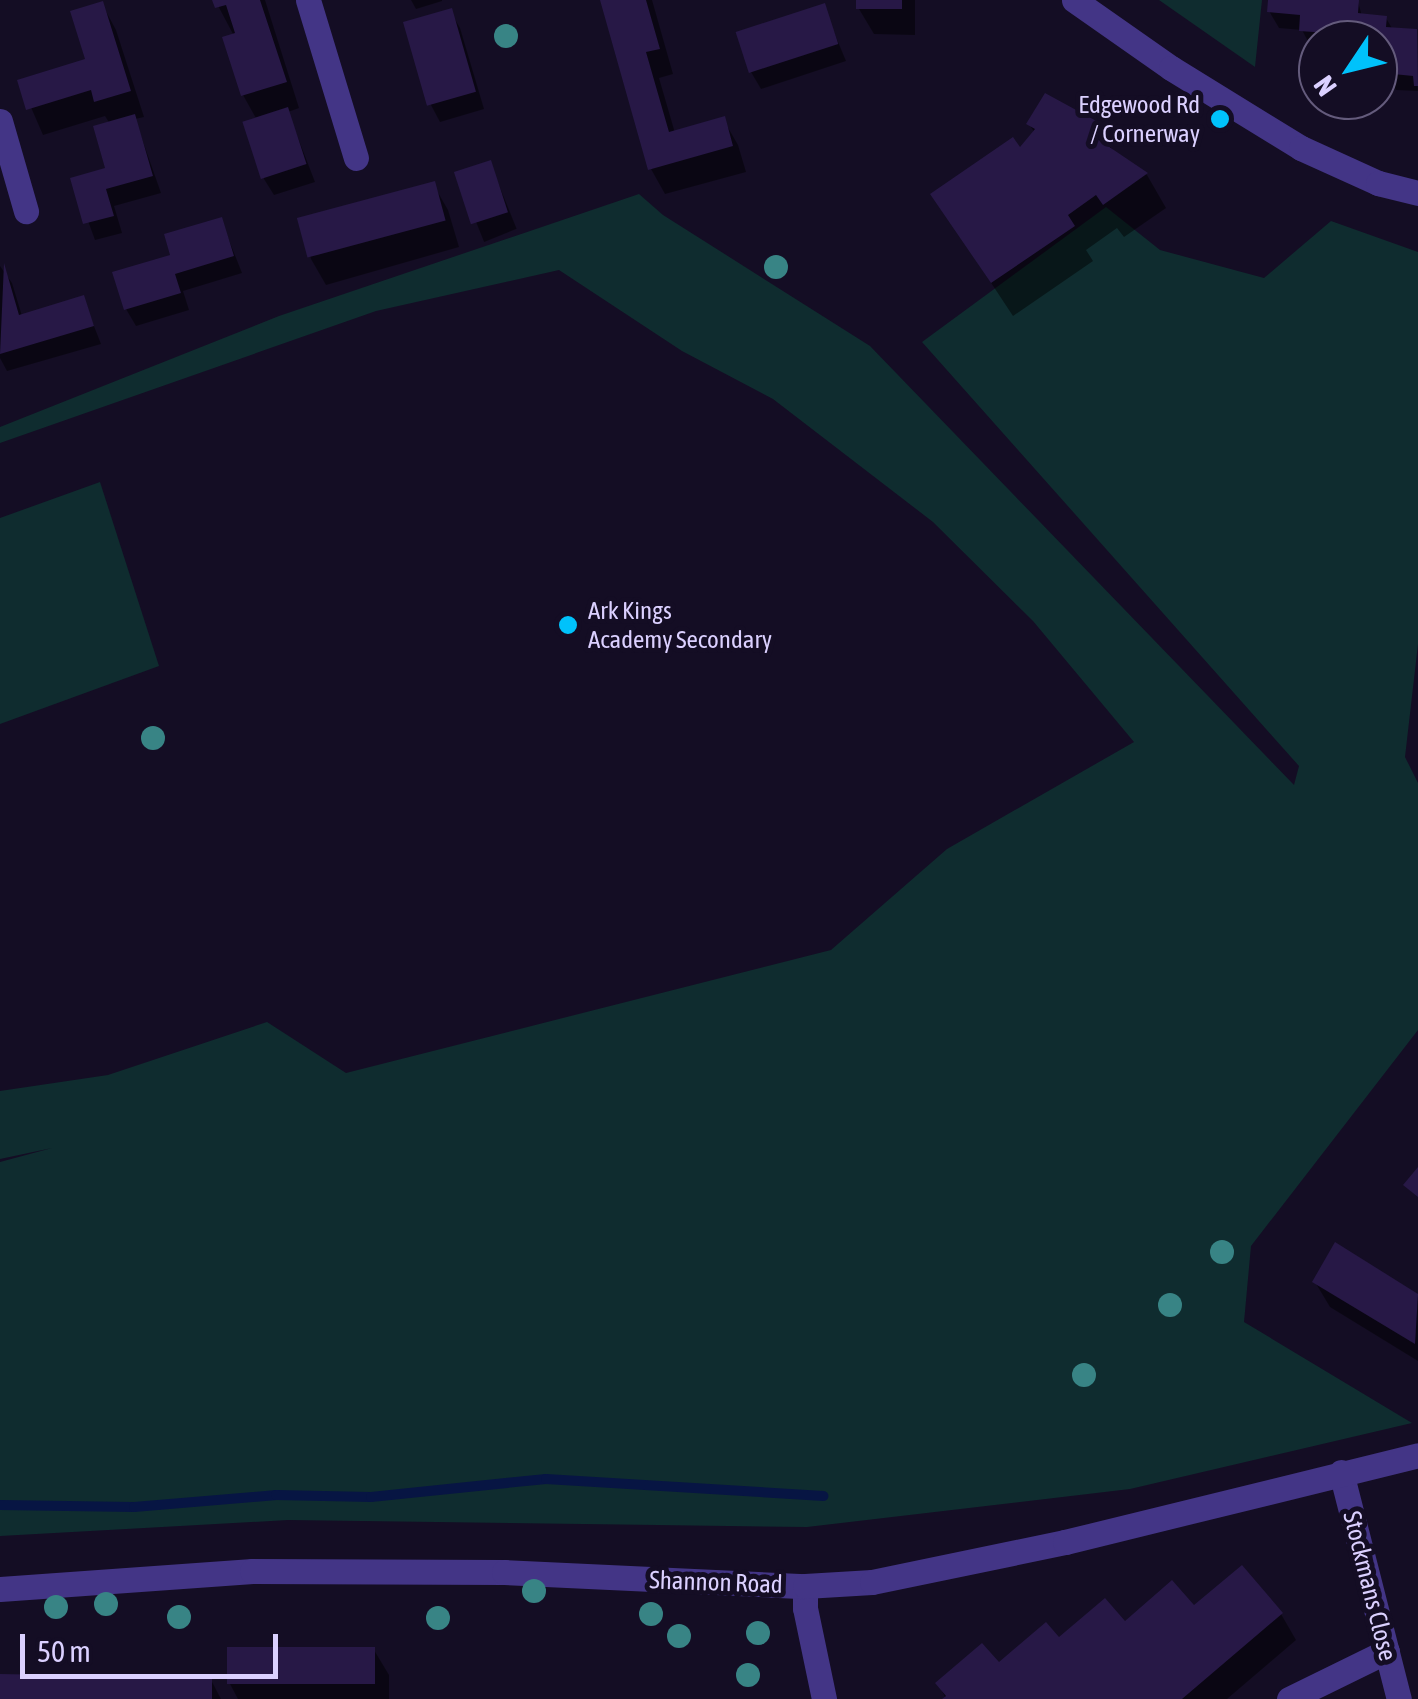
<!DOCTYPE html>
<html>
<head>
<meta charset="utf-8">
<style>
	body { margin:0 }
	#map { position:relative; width:1418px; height:1699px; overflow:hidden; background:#140d24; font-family:"Asap Condensed",sans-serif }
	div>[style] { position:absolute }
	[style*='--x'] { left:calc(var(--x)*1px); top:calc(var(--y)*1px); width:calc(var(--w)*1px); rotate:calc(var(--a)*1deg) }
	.green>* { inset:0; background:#0f2c2f }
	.shadow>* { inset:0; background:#0007; transform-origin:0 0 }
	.stream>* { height:10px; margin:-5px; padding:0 5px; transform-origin:5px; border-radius:5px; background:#071543 }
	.building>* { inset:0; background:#271846; transform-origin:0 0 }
	.minor>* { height:25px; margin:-12.5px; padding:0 12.5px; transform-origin:12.5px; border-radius:12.5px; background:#433586 }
	.trees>* { width:24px; height:24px; margin:-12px; border-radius:50%; background:#388485 }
	.dots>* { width:28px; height:28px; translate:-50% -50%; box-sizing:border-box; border:5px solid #140d24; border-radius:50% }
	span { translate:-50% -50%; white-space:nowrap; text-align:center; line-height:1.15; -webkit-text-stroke:10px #140d24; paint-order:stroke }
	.poi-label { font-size:25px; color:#dbd0ff }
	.right { translate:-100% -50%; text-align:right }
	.left { translate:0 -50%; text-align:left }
	.street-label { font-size:25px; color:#dbd0ff }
	.north { position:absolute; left:1298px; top:20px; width:100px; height:100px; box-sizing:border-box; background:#140d24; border:2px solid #645b7c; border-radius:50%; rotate:235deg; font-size:28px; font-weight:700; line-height:40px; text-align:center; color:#dbd0ff }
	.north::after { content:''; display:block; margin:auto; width:35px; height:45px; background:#00c2fb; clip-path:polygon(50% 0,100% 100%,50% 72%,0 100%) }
	.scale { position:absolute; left:20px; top:1634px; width:258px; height:45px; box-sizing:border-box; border:5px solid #dbd0ff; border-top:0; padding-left:12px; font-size:30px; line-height:35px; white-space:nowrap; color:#dbd0ff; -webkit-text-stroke:8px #140d24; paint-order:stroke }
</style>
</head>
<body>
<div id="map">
	<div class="green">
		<div style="clip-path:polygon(1159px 0,1262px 0,1255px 67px)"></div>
		<div style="clip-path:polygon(639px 194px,663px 215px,870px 346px,1294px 785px,1299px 766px,922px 342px,1106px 207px,1160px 250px,1264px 278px,1331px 221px,1418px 252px,1418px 644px,1405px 757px,1418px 783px,1418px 1030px,1251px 1246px,1244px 1322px,1412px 1423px,1130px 1489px,807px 1527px,288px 1520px,0 1536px,0 1162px,52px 1148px,0 1159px,0 1091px,108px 1075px,267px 1022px,346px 1073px,831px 950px,947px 849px,1134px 742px,1033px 621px,933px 522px,773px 399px,682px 351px,559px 270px,376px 311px,0 443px,0 427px,279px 316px)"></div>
		<div style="clip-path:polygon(100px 482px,159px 666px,0 724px,0 518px)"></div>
	</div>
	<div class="shadow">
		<div style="clip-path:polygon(215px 0,265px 0,299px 108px,288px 112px,315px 182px,274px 195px,264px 179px,257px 120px,243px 95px,225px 39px,233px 34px)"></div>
		<div style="clip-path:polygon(411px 0,442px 0,442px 1px,416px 9px)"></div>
		<div style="clip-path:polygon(603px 0,652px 0,673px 74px,659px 78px,675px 133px,723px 119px,738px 145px,746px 172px,665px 194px,651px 169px)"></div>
		<div style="clip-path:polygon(859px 0,915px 0,915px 35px,874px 34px,859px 9px)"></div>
		<div style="clip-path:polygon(1270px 0,1358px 2px,1362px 16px,1386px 18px,1393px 30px,1415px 32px,1418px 91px,1396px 90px,1390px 80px,1378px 79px,1378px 40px,1318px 40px,1318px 48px,1311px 47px,1302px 30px,1279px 28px,1269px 11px)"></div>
		<div style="clip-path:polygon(102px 4px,116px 30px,144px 117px,135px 119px,161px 193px,114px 206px,122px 233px,95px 240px,73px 180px,108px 170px,110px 124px,105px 116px,43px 135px,20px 82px,88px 60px)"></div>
		<div style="clip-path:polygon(823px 6px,846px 61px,761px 89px,751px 72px)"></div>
		<div style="clip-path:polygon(450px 11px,460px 28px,484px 109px,440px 122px,431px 105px)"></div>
		<div style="clip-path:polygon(1029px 124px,1098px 125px,1114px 153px,1147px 175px,1166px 208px,1124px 237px,1117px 228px,1086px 250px,1093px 261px,1013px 316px,933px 195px,1020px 152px,1035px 133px)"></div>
		<div style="left:490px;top:163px;width:71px;height:35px;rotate:68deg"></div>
		<div style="clip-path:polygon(433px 184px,448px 210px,459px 247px,326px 285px,311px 259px,301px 222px)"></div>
		<div style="clip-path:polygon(221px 220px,242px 273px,183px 291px,189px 310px,136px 326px,126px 309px,173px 256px)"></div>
		<div style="clip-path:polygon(0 266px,12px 283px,22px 316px,83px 298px,101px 344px,7px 371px,0 358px)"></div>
		<div style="clip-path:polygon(1336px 1246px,1418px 1297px,1418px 1361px,1330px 1307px,1315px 1282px)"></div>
		<div style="clip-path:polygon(1194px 1609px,1281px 1614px,1296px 1640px,1227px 1699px,946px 1699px,938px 1683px,999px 1666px,1059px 1640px)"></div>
		<div style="clip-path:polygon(374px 1650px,389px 1675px,389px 1699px,238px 1699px,230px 1684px)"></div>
		<div style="clip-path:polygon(0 1676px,211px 1680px,221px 1699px,0 1699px)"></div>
	</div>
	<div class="stream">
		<div style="--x:0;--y:1505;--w:134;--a:0.9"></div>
		<div style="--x:134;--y:1507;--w:143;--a:-4.8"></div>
		<div style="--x:276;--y:1495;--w:95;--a:1.2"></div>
		<div style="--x:371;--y:1497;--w:176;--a:-5.9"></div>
		<div style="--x:546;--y:1479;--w:278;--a:3.5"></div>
	</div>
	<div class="building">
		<div style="clip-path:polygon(212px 0,260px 0,287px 82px,241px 96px,222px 37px,235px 33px,226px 5px,215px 8px)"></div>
		<div style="clip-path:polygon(600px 0,646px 0,660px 49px,646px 52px,669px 132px,725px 116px,733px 146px,648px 170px)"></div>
		<div style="left:856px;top:0;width:46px;height:9px"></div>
		<div style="clip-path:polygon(1268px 0,1359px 0,1358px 13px,1387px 16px,1386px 27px,1417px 29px,1418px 86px,1414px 86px,1413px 76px,1383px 73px,1384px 64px,1378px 63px,1378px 40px,1329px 40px,1329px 33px,1299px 31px,1300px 15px,1267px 12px)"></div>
		<div style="clip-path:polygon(103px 1px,131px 91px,94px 102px,91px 90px,26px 110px,17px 80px,85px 59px,70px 11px)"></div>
		<div style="left:825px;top:3px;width:43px;height:94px;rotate:72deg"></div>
		<div style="left:452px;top:8px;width:87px;height:51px;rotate:74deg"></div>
		<div style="clip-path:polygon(1045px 93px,1100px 123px,1093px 136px,1148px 173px,1103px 205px,1096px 195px,1068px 215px,1075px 226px,991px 283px,930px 194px,1013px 137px,1020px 147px,1035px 129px,1026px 124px)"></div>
		<div style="left:288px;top:107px;width:60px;height:48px;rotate:72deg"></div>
		<div style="clip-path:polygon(135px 114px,153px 176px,106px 189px,114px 216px,83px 224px,70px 178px,105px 168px,93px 126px)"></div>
		<div style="left:491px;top:160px;width:55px;height:39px;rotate:72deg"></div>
		<div style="left:435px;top:181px;width:41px;height:143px;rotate:75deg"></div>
		<div style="clip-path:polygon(222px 217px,234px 256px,175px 274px,181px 293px,124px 310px,112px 272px,170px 255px,164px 234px)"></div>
		<div style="clip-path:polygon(4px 263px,19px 315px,84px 295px,94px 326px,0 354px)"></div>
		<div style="clip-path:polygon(1418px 1167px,1418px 1197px,1403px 1185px)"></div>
		<div style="clip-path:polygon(1335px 1242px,1418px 1294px,1415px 1344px,1312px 1282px)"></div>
		<div style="clip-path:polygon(1242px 1565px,1283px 1613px,1182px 1699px,942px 1699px,946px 1696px,935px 1683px,982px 1643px,999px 1662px,1046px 1622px,1059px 1637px,1105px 1598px,1125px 1621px,1172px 1580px,1194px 1605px)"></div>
		<div style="left:227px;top:1647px;width:148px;height:37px"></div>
		<div style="clip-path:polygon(0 1674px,212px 1678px,212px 1699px,0 1699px)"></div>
	</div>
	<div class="minor">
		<div style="--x:308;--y:0;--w:165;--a:73.1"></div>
		<div style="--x:1074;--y:0;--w:118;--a:35"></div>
		<div style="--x:1171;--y:68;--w:153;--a:31.6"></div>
		<div style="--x:1301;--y:148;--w:85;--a:24.4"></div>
		<div style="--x:1378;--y:183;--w:41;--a:14"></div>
		<div style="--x:0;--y:121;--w:94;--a:73.9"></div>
		<div style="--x:1341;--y:1472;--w:234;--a:75.7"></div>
		<div style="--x:805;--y:1586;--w:22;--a:90"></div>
		<div style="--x:805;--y:1608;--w:93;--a:78.2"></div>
		<div style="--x:0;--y:1589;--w:253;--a:-4.1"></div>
		<div style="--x:252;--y:1571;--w:252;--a:0.2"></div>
		<div style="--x:504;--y:1572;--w:301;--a:2.7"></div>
		<div style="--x:805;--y:1586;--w:67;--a:-3.4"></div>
		<div style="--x:872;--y:1582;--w:197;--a:-11.7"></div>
		<div style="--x:1065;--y:1542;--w:364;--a:-13.8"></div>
		<div style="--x:1289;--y:1699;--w:109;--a:-26.1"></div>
	</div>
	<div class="trees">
		<div style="left:506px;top:36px"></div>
		<div style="left:776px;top:267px"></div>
		<div style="left:153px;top:738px"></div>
		<div style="left:1222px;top:1252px"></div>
		<div style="left:1170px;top:1305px"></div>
		<div style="left:1084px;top:1375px"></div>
		<div style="left:534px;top:1591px"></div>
		<div style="left:106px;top:1604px"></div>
		<div style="left:56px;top:1607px"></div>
		<div style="left:651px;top:1614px"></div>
		<div style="left:179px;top:1617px"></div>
		<div style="left:438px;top:1618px"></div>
		<div style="left:758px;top:1633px"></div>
		<div style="left:679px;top:1636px"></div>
		<div style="left:748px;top:1675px"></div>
	</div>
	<div class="dots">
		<div style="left:1220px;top:119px;background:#00c2fb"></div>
		<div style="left:568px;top:625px;background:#00c2fb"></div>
	</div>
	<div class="poi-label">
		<span class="right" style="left:1200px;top:119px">Edgewood Rd<br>/ Cornerway</span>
		<span class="left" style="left:588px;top:625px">Ark Kings<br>Academy Secondary</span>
	</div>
	<div class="street-label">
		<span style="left:716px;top:1582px;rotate:2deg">Shannon Road</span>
		<span style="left:1370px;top:1586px;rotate:76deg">Stockmans Close</span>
	</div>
	<div class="north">N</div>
	<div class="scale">50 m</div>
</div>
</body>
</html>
